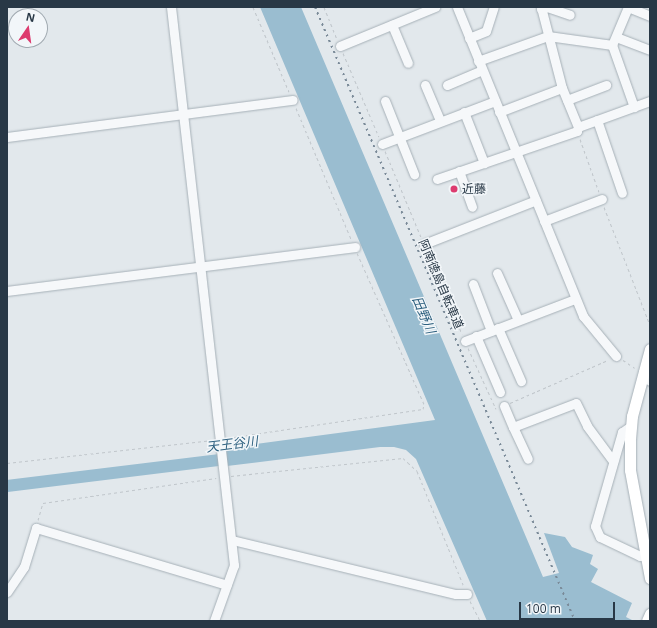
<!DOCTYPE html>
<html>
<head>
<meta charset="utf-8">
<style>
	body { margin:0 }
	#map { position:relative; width:657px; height:628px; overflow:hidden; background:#e2e8ec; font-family:"Open Sans","Noto Sans JP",sans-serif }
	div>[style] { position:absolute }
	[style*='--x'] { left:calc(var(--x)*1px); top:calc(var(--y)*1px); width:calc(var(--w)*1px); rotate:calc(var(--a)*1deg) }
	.water>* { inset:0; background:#9abdd0 }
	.river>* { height:12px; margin:-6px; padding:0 6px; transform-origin:6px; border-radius:6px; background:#9abdd0 }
	.path>* { height:1px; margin-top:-0.5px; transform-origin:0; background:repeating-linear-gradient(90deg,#c0c6cb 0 3px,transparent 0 6px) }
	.roads { filter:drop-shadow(0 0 1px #a6b0b7) drop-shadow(0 0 1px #a6b0b7) }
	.minor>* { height:9px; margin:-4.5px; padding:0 4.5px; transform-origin:4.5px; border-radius:4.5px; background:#f6f8fa }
	.major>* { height:11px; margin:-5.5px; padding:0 5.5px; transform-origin:5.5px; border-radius:5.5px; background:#fff }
	.rail>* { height:2px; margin-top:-1px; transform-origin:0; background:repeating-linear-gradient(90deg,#7a8a98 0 2px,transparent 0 6px) }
	.dots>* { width:11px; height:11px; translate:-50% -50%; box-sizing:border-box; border:2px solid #f2f6f9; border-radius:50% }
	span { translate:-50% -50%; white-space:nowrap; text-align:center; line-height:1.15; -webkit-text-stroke:3px #f2f6f9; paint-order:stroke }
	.poi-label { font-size:12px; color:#283846 }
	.left { translate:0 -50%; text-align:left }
	.street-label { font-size:12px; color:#283846 }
	.water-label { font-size:13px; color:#2d607f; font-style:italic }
	.frame { position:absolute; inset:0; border:8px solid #283846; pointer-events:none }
	.north { position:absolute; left:8px; top:8px; width:40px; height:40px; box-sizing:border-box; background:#f2f6f9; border:1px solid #a1aab1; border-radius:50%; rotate:13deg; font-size:11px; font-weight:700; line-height:16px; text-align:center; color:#283846 }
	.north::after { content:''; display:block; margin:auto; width:14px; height:18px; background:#dd3b6f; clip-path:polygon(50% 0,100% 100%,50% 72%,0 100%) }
	.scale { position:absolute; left:519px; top:602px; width:96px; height:18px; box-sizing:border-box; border:2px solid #283846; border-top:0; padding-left:5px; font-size:12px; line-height:14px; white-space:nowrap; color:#283846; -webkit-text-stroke:3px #f2f6f9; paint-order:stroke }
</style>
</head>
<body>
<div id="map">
	<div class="water">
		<div style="clip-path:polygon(260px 7px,301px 7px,543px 577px,559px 573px,544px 533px,565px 537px,572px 547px,593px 555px,590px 564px,598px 569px,591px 582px,632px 603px,626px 617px,634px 621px,487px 621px,416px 459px,406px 450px,394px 447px,380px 447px,227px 466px,225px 448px,435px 420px)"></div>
	</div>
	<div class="river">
		<div style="--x:7;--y:486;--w:229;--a:-7"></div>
	</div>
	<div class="path">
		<div style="--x:253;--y:7;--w:92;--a:67"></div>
		<div style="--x:324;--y:7;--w:35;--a:68"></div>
		<div style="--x:343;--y:53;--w:91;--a:66.8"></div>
		<div style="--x:296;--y:108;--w:142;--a:67.2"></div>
		<div style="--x:580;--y:139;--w:56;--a:70.3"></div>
		<div style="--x:385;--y:151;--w:93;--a:67.3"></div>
		<div style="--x:604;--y:207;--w:127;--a:68.7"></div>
		<div style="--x:427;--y:251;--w:90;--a:67.1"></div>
		<div style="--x:468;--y:348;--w:67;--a:65.3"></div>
		<div style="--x:623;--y:360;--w:14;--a:34"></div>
		<div style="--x:510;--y:403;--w:107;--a:-23.7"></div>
		<div style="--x:228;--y:438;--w:197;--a:-8.5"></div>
		<div style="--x:423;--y:409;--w:5;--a:-79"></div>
		<div style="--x:424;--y:404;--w:165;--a:-113.9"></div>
		<div style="--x:7;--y:463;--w:205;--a:-6.4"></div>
		<div style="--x:231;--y:476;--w:173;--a:-6"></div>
		<div style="--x:403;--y:458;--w:19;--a:43"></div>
		<div style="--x:417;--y:471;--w:125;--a:67.9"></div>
		<div style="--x:38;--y:520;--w:18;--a:-74"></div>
		<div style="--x:43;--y:503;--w:175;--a:-8.2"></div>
		<div style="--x:470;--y:601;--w:22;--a:63"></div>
	</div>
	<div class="roads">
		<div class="minor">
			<div style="--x:171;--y:7;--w:562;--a:83.56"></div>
			<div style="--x:234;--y:565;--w:59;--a:109.7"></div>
			<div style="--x:457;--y:7;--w:334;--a:67.8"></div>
			<div style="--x:583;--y:316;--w:52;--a:50.5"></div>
			<div style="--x:541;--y:7;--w:84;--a:75.5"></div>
			<div style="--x:562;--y:88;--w:42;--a:67.7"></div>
			<div style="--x:541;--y:9;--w:6;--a:-18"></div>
			<div style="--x:547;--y:7;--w:24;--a:19"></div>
			<div style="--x:392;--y:25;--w:41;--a:67.2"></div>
			<div style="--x:616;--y:37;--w:36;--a:21"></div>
			<div style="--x:469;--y:38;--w:18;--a:-22"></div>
			<div style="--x:486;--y:31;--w:25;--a:-72"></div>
			<div style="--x:612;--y:45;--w:66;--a:70.5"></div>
			<div style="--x:340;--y:46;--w:103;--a:-22.3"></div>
			<div style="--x:478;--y:61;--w:74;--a:-19.7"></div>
			<div style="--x:548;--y:36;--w:65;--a:8"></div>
			<div style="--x:612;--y:45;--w:41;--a:-67.2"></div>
			<div style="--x:628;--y:7;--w:24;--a:22"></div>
			<div style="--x:425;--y:85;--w:39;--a:67"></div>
			<div style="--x:447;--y:85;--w:38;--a:-23"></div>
			<div style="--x:567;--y:100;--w:42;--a:-21"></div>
			<div style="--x:385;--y:101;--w:79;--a:68.3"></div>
			<div style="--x:464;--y:112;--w:55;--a:68.6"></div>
			<div style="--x:499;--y:112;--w:67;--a:-20.9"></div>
			<div style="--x:597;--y:120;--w:77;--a:71.1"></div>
			<div style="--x:7;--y:137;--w:288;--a:-7.4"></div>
			<div style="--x:382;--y:144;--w:121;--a:-20.8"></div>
			<div style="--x:459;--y:171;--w:38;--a:70"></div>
			<div style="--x:437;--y:179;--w:148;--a:-18.9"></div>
			<div style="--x:577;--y:131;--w:4;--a:-76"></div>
			<div style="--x:578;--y:127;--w:77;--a:-19.9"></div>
			<div style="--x:544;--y:221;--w:62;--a:-20.8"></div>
			<div style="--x:424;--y:244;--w:120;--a:-21.4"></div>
			<div style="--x:497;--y:273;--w:51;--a:65.9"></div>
			<div style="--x:473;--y:284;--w:50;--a:69"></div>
			<div style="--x:7;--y:291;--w:351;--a:-7.2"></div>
			<div style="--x:498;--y:328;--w:58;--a:66.5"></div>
			<div style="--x:476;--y:336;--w:61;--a:66.8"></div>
			<div style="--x:465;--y:341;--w:118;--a:-20.9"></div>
			<div style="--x:643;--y:372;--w:11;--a:52"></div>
			<div style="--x:504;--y:406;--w:23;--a:67"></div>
			<div style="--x:513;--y:427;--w:67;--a:-20.9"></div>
			<div style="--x:576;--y:403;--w:25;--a:64"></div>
			<div style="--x:587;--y:426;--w:44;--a:53.4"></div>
			<div style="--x:631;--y:426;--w:11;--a:146"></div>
			<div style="--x:622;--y:432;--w:98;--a:106"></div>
			<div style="--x:595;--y:526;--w:12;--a:66"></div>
			<div style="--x:600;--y:537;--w:44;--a:25.4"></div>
			<div style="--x:640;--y:556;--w:5;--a:-11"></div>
			<div style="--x:513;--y:427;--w:35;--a:65"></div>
			<div style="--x:232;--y:540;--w:230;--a:13.6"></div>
			<div style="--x:456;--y:594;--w:11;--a:0"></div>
			<div style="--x:7;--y:592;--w:30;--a:-56"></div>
			<div style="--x:24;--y:567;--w:41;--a:-72.9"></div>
			<div style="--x:36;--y:528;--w:199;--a:16.6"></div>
		</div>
		<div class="major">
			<div style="--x:650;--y:349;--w:69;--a:105"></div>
			<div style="--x:632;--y:416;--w:24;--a:95"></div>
			<div style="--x:630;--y:440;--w:30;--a:90"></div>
			<div style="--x:630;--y:470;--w:110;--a:79.5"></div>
			<div style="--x:647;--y:621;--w:8;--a:-67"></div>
		</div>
	</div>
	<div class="rail">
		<div style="--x:315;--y:7;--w:667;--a:67.05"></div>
	</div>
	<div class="dots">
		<div style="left:454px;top:189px;background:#dd3b6f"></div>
	</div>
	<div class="poi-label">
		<span class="left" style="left:462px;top:189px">近藤</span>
	</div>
	<div class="street-label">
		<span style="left:441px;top:284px;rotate:67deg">阿南徳島自転車道</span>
	</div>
	<div class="water-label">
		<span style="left:424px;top:315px;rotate:67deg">田野川</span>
		<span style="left:232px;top:444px;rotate:-7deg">天王谷川</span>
	</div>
	<div class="frame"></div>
	<div class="north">N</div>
	<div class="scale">100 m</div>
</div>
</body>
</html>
